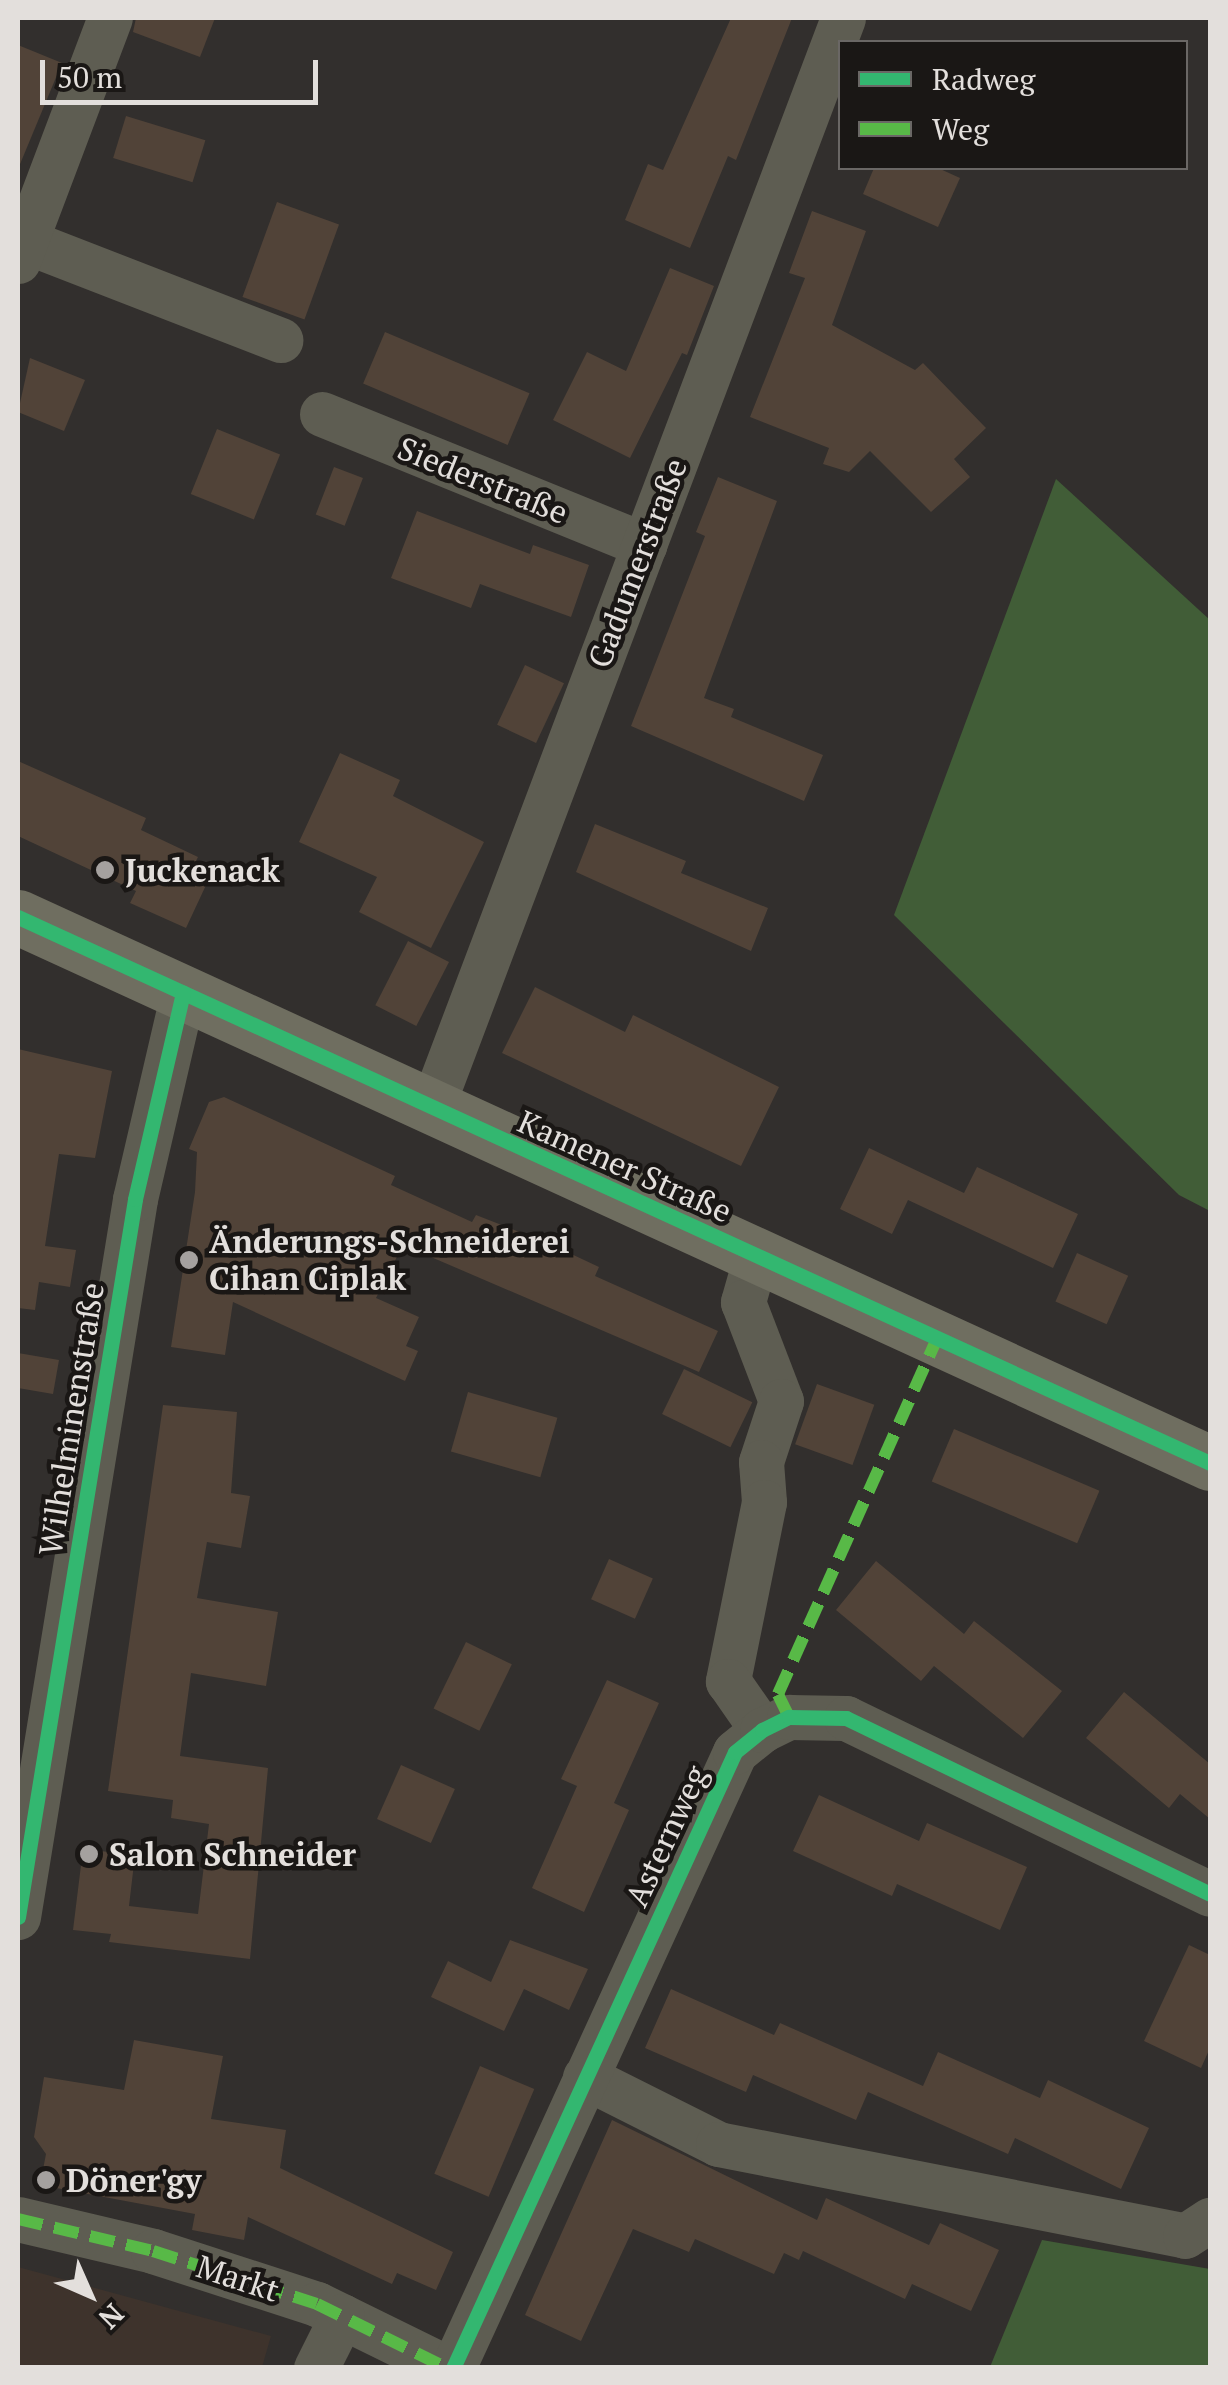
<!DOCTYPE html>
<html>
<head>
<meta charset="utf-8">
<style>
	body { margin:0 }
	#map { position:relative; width:1228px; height:2385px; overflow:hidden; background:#322f2d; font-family:"PT Serif",serif }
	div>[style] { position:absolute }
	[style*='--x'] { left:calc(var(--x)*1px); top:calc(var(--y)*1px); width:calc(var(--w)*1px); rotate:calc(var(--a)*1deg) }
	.built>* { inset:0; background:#3e332c }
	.green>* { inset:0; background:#415d37 }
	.building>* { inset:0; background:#514338; transform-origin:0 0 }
	.minor>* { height:45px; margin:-22.5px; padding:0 22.5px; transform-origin:22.5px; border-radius:22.5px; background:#5e5d52 }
	.major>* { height:55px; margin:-27.5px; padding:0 27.5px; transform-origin:27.5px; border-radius:27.5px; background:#6f6e60 }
	.quiet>* { height:12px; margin-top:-6px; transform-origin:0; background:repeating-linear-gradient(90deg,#58b947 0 25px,transparent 0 37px) }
	.cycleway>* { height:15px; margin:-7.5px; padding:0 7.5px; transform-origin:7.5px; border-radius:7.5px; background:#33b770 }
	.dots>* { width:28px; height:28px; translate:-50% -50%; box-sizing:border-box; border:5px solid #1a1715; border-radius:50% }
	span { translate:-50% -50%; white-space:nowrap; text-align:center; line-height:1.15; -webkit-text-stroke:9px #1a1715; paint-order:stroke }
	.street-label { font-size:32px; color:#e3dfdc }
	.poi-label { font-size:32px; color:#e3dfdc; font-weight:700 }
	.left { translate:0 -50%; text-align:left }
	.frame { position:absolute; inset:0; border:20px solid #e3dfdc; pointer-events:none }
	.legend { position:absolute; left:838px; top:40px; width:350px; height:130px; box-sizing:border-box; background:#1a1715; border:2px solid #6a6765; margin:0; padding:12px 18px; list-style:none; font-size:30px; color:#e3dfdc }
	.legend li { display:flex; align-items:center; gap:20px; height:50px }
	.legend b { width:50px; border:2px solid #6a6765 }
	.north { position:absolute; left:40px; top:2245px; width:100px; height:100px; -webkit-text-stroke:8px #1a1715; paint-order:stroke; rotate:135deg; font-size:28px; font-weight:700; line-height:40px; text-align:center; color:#e3dfdc }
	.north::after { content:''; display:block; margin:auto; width:35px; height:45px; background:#e3dfdc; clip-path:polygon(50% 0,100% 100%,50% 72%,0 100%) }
	.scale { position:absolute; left:40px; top:60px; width:278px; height:45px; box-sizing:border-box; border:5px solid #e3dfdc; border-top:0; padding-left:12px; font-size:30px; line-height:35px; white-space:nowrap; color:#e3dfdc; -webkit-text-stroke:8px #1a1715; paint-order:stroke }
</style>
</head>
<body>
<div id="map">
	<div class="built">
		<div style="clip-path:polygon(18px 2267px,271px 2336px,262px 2367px,18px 2367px)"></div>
	</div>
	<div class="green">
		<div style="clip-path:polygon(1056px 479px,1210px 620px,1210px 1211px,1179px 1195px,894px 915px)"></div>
		<div style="clip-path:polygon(1042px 2240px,1210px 2269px,1210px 2367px,990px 2367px)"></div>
	</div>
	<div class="building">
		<div style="clip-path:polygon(136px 18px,215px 18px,200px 57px,133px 32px)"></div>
		<div style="clip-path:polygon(731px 18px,792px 18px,736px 160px,728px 156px,690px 248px,625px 220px,648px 164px,663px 170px)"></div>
		<div style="clip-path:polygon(18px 45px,62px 63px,18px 169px)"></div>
		<div style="left:126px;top:116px;width:83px;height:44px;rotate:17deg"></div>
		<div style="clip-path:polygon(874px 168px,938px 168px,960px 178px,938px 227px,863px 194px)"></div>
		<div style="left:277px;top:202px;width:66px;height:101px;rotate:20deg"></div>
		<div style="clip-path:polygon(812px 211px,866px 231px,832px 325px,915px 370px,923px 363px,986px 428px,954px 459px,970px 477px,931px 512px,870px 451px,849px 472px,823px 464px,829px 448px,750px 417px,805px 278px,789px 273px)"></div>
		<div style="clip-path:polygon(670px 268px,714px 286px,687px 355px,682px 353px,630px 458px,553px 420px,587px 352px,626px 371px)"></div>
		<div style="left:385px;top:332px;width:157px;height:56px;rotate:23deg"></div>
		<div style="clip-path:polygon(30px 358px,85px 380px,64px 431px,18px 412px)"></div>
		<div style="left:217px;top:429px;width:68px;height:70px;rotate:22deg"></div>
		<div style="left:334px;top:467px;width:31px;height:51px;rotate:21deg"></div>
		<div style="clip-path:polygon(718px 477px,777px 501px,704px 698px,734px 709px,731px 717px,823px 755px,804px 801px,631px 726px,705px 536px,696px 532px)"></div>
		<div style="clip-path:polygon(417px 511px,530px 554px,533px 545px,589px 565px,571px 617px,480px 584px,471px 608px,391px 578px)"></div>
		<div style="left:525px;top:665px;width:43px;height:66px;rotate:25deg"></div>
		<div style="clip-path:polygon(340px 753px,400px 780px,393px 796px,484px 842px,431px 948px,359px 912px,377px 877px,299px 842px)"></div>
		<div style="clip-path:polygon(18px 761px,146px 818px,141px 830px,198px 857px,189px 875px,207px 883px,186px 928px,130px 903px,136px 891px,18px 836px)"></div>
		<div style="clip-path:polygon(595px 824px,686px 861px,681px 873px,768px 908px,751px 951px,576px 872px)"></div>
		<div style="left:408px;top:941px;width:46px;height:72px;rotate:27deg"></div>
		<div style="clip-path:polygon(535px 987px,625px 1032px,633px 1015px,779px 1087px,741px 1166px,502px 1053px)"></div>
		<div style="clip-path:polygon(18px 1049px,112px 1071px,95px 1158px,59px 1154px,45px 1246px,76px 1250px,70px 1287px,39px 1282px,35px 1310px,18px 1308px)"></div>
		<div style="clip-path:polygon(224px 1097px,395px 1176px,391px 1185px,472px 1222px,476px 1215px,550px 1244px,599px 1267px,595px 1276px,718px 1331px,699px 1372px,403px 1245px,376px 1298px,419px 1317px,406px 1346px,418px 1351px,405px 1381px,233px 1302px,225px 1355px,171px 1347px,195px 1192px,197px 1152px,189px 1149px,209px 1102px)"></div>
		<div style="clip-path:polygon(869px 1148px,964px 1193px,977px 1167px,1078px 1214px,1053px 1268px,908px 1200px,892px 1234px,840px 1209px)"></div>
		<div style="left:1077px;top:1253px;width:56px;height:53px;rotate:24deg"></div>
		<div style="clip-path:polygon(18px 1353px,59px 1360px,53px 1394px,18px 1388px)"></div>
		<div style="left:684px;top:1369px;width:76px;height:50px;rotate:26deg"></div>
		<div style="left:817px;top:1384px;width:61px;height:64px;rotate:20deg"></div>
		<div style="left:468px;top:1392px;width:93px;height:62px;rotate:16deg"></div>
		<div style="clip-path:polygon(163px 1405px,237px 1412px,231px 1493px,250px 1496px,241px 1548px,207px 1542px,197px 1598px,278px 1612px,266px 1686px,191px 1673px,180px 1756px,268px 1768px,250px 1959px,109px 1942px,111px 1934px,73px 1930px,83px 1849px,135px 1855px,129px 1906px,198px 1914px,209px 1824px,171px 1818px,173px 1800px,108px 1791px)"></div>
		<div style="left:954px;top:1429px;width:158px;height:57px;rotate:23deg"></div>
		<div style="left:609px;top:1559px;width:48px;height:44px;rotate:24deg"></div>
		<div style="clip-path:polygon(876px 1561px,964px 1634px,974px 1621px,1062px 1691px,1023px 1738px,934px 1666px,921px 1681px,836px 1610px)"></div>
		<div style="left:466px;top:1642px;width:51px;height:74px;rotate:26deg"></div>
		<div style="clip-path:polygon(607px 1680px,659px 1703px,614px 1803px,629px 1810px,584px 1912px,532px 1888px,577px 1786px,561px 1779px)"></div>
		<div style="clip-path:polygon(1124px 1692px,1210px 1764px,1210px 1819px,1180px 1794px,1169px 1808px,1086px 1738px)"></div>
		<div style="left:401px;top:1765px;width:59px;height:59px;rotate:24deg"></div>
		<div style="clip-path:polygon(819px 1795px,919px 1841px,927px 1823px,1027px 1867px,1000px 1930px,897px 1884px,892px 1896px,793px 1851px)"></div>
		<div style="clip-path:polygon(510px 1940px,588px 1969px,569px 2010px,524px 1989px,504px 2031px,431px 1997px,448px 1961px,491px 1982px)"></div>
		<div style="clip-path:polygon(1189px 1945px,1210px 1955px,1210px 2048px,1201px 2068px,1144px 2041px)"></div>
		<div style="clip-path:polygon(671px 1989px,774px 2035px,780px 2023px,923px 2086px,938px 2052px,1040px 2098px,1048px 2080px,1149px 2128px,1121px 2189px,1015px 2138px,1008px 2154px,868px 2092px,856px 2120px,753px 2075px,746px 2092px,645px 2048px)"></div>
		<div style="clip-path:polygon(134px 2040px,223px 2056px,211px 2119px,286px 2130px,280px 2168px,453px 2252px,436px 2290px,397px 2273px,392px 2284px,248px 2217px,244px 2240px,192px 2230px,195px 2214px,40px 2185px,46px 2154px,34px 2137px,44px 2077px,124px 2090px)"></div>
		<div style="left:480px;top:2066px;width:59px;height:117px;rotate:23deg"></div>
		<div style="clip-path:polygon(612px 2120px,817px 2220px,826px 2198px,929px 2245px,940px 2223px,999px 2250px,971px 2311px,912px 2284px,905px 2299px,803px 2251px,799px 2260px,784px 2253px,774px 2274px,695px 2239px,689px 2252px,633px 2229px,581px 2341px,525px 2315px)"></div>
	</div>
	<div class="minor">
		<div style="--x:25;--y:241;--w:274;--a:21.2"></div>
		<div style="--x:18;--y:261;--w:260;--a:-69.3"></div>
		<div style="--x:322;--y:414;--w:348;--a:22.1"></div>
		<div style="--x:431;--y:1109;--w:1166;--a:-69.31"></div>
		<div style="--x:756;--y:1256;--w:48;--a:105.8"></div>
		<div style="--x:743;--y:1302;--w:106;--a:69"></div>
		<div style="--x:781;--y:1401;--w:64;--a:108.2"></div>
		<div style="--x:761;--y:1462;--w:40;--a:85.7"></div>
		<div style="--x:764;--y:1502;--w:183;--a:101.4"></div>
		<div style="--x:728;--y:1681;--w:60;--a:55.2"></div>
		<div style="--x:18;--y:1917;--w:727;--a:-80.74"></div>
		<div style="--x:135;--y:1199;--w:212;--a:-76.9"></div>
		<div style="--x:585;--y:2077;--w:149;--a:26.7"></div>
		<div style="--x:718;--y:2144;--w:476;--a:11.1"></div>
		<div style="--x:1185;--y:2236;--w:30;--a:-33"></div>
		<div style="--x:18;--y:2219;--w:139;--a:13.3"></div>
		<div style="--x:153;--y:2251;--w:172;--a:17.9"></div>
		<div style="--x:317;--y:2304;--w:145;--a:26.2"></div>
		<div style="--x:316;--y:2368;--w:58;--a:-63.4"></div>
		<div style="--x:453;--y:2368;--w:677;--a:-65.4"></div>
		<div style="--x:735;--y:1752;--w:35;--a:-39"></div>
		<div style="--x:762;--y:1730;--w:30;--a:-26"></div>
		<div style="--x:789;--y:1717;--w:57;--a:1"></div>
		<div style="--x:846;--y:1718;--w:404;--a:25.8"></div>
	</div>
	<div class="major">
		<div style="--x:18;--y:917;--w:1311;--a:24.61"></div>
	</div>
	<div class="quiet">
		<div style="--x:789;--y:1717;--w:25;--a:-116"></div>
		<div style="--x:778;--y:1694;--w:390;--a:-65.9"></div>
		<div style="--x:18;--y:2219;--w:139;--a:13.3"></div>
		<div style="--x:153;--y:2251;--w:172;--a:17.9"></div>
		<div style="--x:317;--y:2304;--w:145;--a:26.2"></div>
	</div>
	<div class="cycleway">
		<div style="--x:18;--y:917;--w:1311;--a:24.61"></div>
		<div style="--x:18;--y:1917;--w:727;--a:-80.74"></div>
		<div style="--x:135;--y:1199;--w:212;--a:-76.9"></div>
		<div style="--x:453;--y:2368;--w:677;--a:-65.4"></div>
		<div style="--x:735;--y:1752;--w:35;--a:-39"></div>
		<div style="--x:762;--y:1730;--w:30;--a:-26"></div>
		<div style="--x:789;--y:1717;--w:57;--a:1"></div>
		<div style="--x:846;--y:1718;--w:404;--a:25.8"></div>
	</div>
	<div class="dots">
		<div style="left:105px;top:870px;background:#a5a19f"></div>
		<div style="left:189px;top:1260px;background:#a5a19f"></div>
		<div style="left:89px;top:1854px;background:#a5a19f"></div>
		<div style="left:46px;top:2180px;background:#a5a19f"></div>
	</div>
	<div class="street-label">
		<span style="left:483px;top:480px;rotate:22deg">Siederstraße</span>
		<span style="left:637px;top:563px;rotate:-69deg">Gadumerstraße</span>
		<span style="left:625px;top:1166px;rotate:24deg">Kamener Straße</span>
		<span style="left:71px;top:1419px;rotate:-81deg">Wilhelminenstraße</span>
		<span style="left:666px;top:1836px;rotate:-65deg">Asternweg</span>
		<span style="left:238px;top:2278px;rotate:18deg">Markt</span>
	</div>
	<div class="poi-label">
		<span class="left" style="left:125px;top:870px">Juckenack</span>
		<span class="left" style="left:209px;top:1260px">Änderungs-Schneiderei<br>Cihan Ciplak</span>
		<span class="left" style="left:109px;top:1854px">Salon Schneider</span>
		<span class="left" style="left:66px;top:2180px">Döner'gy</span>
	</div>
	<div class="frame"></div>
	<ul class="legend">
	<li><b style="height:12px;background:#33b770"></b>Radweg</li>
	<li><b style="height:12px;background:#58b947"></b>Weg</li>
	</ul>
	<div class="north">N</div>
	<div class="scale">50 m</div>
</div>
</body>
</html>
